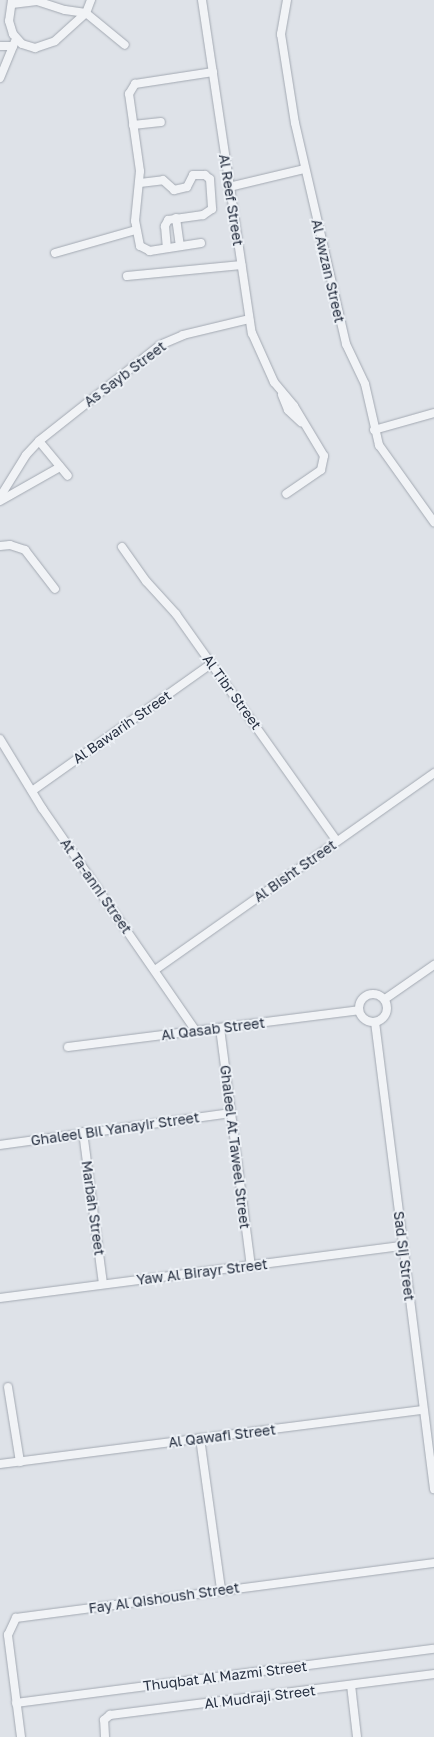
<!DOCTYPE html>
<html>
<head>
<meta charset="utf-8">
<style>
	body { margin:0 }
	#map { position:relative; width:434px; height:1737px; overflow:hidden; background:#dee2e8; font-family:"Golos Text",sans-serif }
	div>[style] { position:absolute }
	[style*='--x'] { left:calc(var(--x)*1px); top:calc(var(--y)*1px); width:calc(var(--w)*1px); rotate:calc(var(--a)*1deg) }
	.roads { filter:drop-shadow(0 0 1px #a3a9b2) drop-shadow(0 0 1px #a3a9b2) }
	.minor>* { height:8px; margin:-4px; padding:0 4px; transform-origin:4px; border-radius:4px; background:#f1f3f6 }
	.minor>.ring { margin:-4px; padding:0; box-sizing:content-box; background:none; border:8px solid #f1f3f6; border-radius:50% }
	span { translate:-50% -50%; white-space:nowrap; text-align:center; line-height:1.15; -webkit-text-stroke:4px #edf1f6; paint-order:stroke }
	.street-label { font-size:14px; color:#262f40 }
</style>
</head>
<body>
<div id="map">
	<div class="roads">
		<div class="minor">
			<div style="--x:12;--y:0;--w:21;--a:98"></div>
			<div style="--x:9;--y:21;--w:14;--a:73"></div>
			<div style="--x:13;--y:34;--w:13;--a:48"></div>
			<div style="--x:22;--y:44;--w:14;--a:17"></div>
			<div style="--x:35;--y:48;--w:21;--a:-19"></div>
			<div style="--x:55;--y:41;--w:42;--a:-42.1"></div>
			<div style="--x:86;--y:13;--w:14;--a:-69"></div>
			<div style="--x:202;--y:0;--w:337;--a:81.5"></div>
			<div style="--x:252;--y:333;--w:54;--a:65.8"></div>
			<div style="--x:274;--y:382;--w:31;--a:50"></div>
			<div style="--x:294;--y:406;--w:58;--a:59"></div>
			<div style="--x:324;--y:456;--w:14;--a:102"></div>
			<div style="--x:321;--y:470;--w:42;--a:145.6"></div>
			<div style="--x:287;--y:0;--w:35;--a:100"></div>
			<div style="--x:281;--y:34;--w:90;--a:81.1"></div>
			<div style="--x:295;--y:123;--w:227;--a:77"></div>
			<div style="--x:346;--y:344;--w:44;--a:64.6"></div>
			<div style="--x:365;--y:384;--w:63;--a:77.1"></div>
			<div style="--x:379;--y:445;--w:95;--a:54.5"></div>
			<div style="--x:12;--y:4;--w:25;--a:-7"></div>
			<div style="--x:37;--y:1;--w:29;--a:18"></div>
			<div style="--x:65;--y:10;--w:21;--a:8"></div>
			<div style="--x:86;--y:13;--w:50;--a:39.4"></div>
			<div style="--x:0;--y:46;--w:13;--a:0"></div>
			<div style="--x:0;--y:78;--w:42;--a:-67.7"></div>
			<div style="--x:133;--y:125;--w:28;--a:-6"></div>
			<div style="--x:140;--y:183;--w:23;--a:-7"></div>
			<div style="--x:163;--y:180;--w:15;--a:42"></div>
			<div style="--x:174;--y:190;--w:13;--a:-13"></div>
			<div style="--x:187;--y:187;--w:13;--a:-63"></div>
			<div style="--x:193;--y:175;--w:12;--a:0"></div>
			<div style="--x:205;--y:175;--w:6;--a:39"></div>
			<div style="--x:210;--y:179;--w:30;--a:86"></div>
			<div style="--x:212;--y:209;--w:11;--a:146"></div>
			<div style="--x:203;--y:215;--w:35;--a:172"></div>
			<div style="--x:168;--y:220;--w:7;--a:117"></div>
			<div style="--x:165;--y:226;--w:22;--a:85"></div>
			<div style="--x:229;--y:187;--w:77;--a:-13.5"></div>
			<div style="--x:176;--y:218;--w:28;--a:82"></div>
			<div style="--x:201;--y:243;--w:52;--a:171.1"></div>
			<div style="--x:150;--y:251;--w:11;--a:-153"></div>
			<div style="--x:140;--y:246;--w:25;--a:-101"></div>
			<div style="--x:135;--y:221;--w:50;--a:-84.3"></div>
			<div style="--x:140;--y:171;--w:78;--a:-98.1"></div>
			<div style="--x:129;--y:94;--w:12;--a:-59"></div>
			<div style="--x:135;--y:84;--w:79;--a:-8.7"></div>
			<div style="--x:55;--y:253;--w:84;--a:-15.9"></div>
			<div style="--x:127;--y:276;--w:115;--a:-5.5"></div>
			<div style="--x:282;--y:395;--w:16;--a:68"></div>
			<div style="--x:288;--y:410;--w:18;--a:43"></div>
			<div style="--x:374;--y:430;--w:62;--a:-15.8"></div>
			<div style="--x:39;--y:441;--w:45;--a:50.4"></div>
			<div style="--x:0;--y:497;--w:49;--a:-58.2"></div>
			<div style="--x:26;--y:455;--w:19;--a:-47"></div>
			<div style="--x:39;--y:441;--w:154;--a:-38.4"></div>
			<div style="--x:160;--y:345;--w:25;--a:-23"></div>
			<div style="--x:183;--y:335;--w:68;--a:-13.6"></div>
			<div style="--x:0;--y:501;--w:69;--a:-29.5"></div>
			<div style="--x:0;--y:546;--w:10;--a:-6"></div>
			<div style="--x:10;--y:545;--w:16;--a:18"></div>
			<div style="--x:25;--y:550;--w:49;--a:52.4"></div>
			<div style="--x:122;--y:547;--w:42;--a:54.8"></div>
			<div style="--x:146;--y:581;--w:45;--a:47.7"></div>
			<div style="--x:176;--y:614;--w:278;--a:54.7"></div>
			<div style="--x:0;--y:739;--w:81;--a:58.7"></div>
			<div style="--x:42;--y:808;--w:271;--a:55.4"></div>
			<div style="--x:32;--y:791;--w:219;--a:-35.4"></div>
			<div style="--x:155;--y:970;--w:342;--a:-35.2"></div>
			<div class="ring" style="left:359px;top:994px;width:20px;height:20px"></div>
			<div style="--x:385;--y:999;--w:60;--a:-34.8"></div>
			<div style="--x:375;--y:1022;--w:471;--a:82.8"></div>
			<div style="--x:220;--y:1028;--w:240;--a:82.6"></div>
			<div style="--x:68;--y:1047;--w:293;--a:-7.2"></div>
			<div style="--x:83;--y:1132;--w:153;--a:82.5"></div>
			<div style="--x:0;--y:1145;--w:233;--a:-7.9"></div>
			<div style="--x:0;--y:1298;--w:406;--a:-7.4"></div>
			<div style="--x:8;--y:1387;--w:76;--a:80.9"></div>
			<div style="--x:200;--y:1438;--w:153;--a:82.1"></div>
			<div style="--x:0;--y:1464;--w:426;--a:-7.3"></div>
			<div style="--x:351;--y:1685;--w:52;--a:83.4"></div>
			<div style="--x:16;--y:1703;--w:421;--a:-7.4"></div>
			<div style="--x:21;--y:1737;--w:103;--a:-97.3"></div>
			<div style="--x:8;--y:1635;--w:19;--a:-65"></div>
			<div style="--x:16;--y:1618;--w:422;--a:-7.5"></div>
			<div style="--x:105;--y:1737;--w:17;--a:-93"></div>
			<div style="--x:104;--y:1720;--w:8;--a:-40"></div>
			<div style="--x:110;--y:1715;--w:327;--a:-7.2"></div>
		</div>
	</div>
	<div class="street-label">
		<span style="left:231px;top:200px;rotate:81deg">Al Reef Street</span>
		<span style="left:328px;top:271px;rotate:77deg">Al Awzan Street</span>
		<span style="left:125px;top:374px;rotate:-37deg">As Sayb Street</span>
		<span style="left:232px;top:692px;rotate:54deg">Al Tibr Street</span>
		<span style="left:122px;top:727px;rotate:-35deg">Al Bawarih Street</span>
		<span style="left:295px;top:871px;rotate:-35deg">Al Bisht Street</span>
		<span style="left:96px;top:886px;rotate:55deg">At Ta-anni Street</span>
		<span style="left:213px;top:1029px;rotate:-7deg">Al Qasab Street</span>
		<span style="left:115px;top:1129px;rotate:-8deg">Ghaleel Bil Yanayir Street</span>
		<span style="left:235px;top:1147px;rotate:83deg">Ghaleel At Taweel Street</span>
		<span style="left:93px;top:1208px;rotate:82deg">Marbah Street</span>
		<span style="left:404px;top:1256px;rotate:83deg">Sad Sij Street</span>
		<span style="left:202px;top:1272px;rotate:-7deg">Yaw Al Birayr Street</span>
		<span style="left:222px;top:1436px;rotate:-7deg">Al Qawafi Street</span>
		<span style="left:164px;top:1598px;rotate:-8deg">Fay Al Qishoush Street</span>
		<span style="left:225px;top:1676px;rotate:-7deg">Thuqbat Al Mazmi Street</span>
		<span style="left:260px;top:1697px;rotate:-7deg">Al Mudraji Street</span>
	</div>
</div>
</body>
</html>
